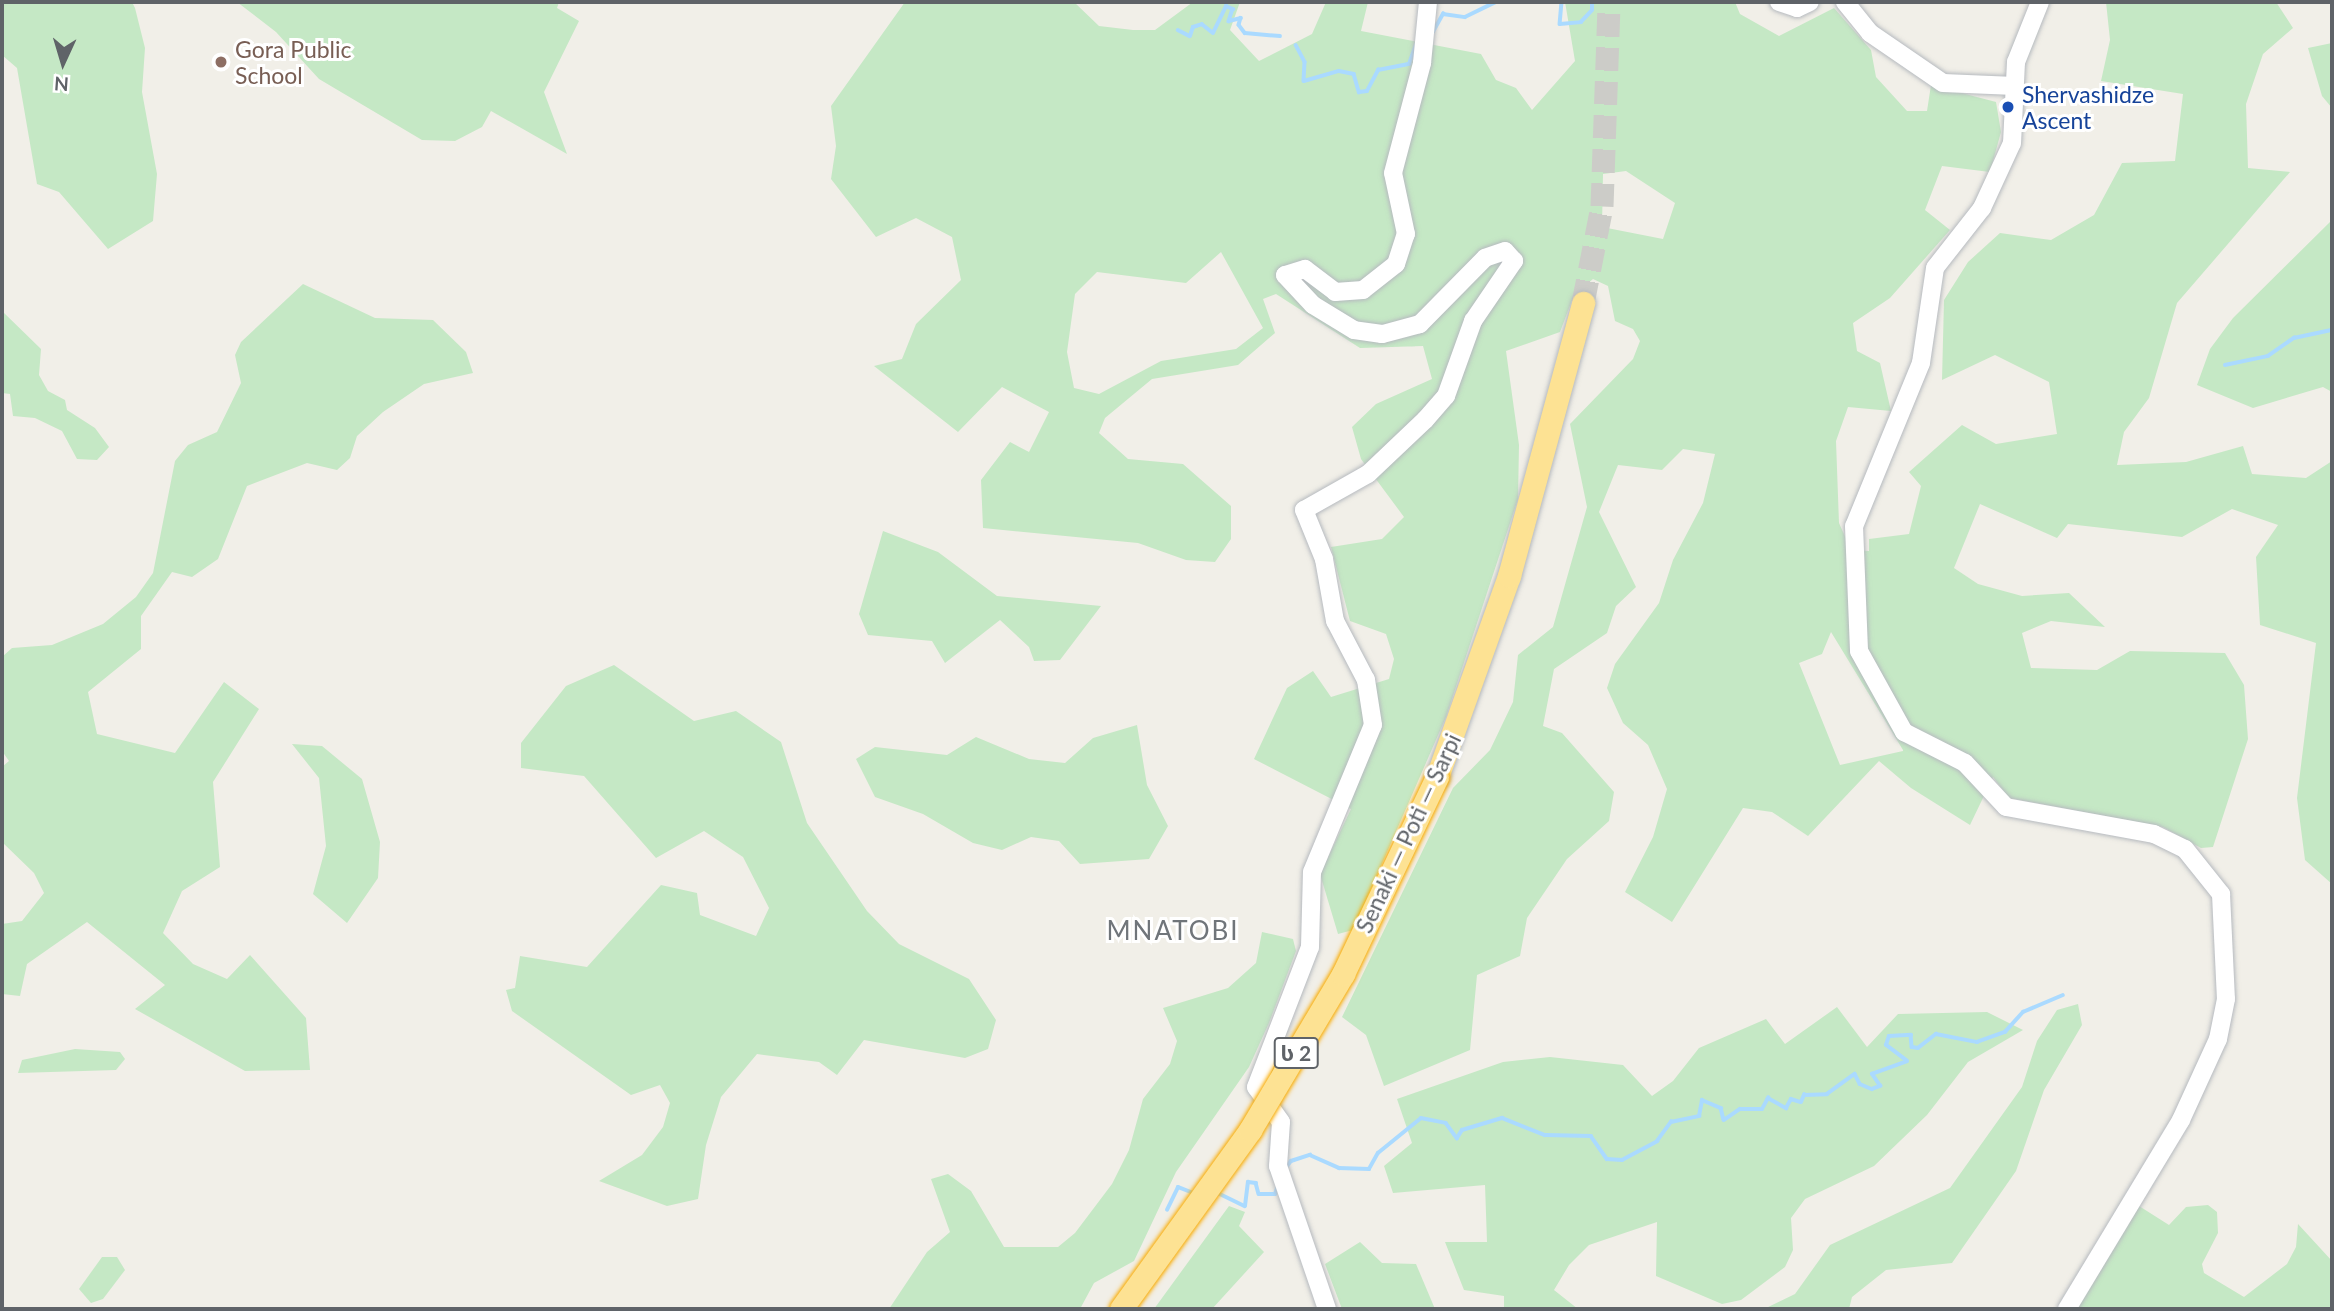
<!DOCTYPE html>
<html>
<head>
<meta charset="utf-8">
<style>
	body { margin:0 }
	#map { position:relative; width:2334px; height:1311px; overflow:hidden; background:#f1efe8; font-family:Lato,"Noto Sans Georgian",sans-serif }
	div>[style] { position:absolute }
	[style*='--x'] { left:calc(var(--x)*1px); top:calc(var(--y)*1px); width:calc(var(--w)*1px); rotate:calc(var(--a)*1deg) }
	.green>* { inset:0; background:#c5e8c5 }
	.stream>* { height:3.5px; margin:-1.75px; padding:0 1.75px; transform-origin:1.75px; border-radius:1.75px; background:#aadaff }
	.highway-tunnel>* { height:23px; margin-top:-11.5px; transform-origin:0; background:repeating-linear-gradient(90deg,#ccccc8 0 23px,transparent 0 34px) }
	.roads { filter:drop-shadow(0 0 2px #b6babf) drop-shadow(0 0 2px #b6babf) }
	.secondary>* { height:18px; margin:-9px; padding:0 9px; transform-origin:9px; border-radius:9px; background:#fff }
	.highway>* { height:23px; margin:-11.5px; padding:0 11.5px; transform-origin:11.5px; border-radius:11.5px; background:#fde293 }
	.bridges { filter:drop-shadow(0 0 2px #f9ab00) drop-shadow(0 0 2px #f9ab00) }
	.highway-bridge>* { height:23px; margin:-11.5px; padding:0 11.5px; transform-origin:11.5px; border-radius:11.5px; background:#fde293 }
	.dots>* { width:19px; height:19px; translate:-50% -50%; box-sizing:border-box; border:4px solid #fff; border-radius:50% }
	span { translate:-50% -50%; white-space:nowrap; text-align:center; line-height:1.15; -webkit-text-stroke:6px #fff; paint-order:stroke }
	.shield-label span { padding:2px 5px; background:#fff; border:2px solid; border-radius:5px; -webkit-text-stroke-width:0 }
	.shield-label { font-size:21px; color:#5f6368; font-weight:700 }
	.education-label { font-size:23px; color:#785e54 }
	.left { translate:0 -50%; text-align:left }
	.transit-label { font-size:23px; color:#164399 }
	.street-label { font-size:23px; color:#5f6368 }
	.quarter-label { font-size:26px; color:#70757a; letter-spacing:2px }
	.frame { position:absolute; inset:0; border:4px solid #5f6368; pointer-events:none }
	.north { position:absolute; left:28px; top:28px; width:70px; height:70px; -webkit-text-stroke:5px #fff; paint-order:stroke; rotate:184deg; font-size:19px; font-weight:700; line-height:28px; text-align:center; color:#5f6368 }
	.north::after { content:''; display:block; margin:auto; width:24px; height:32px; background:#5f6368; clip-path:polygon(50% 0,100% 100%,50% 72%,0 100%) }
</style>
</head>
<body>
<div id="map">
	<div class="green">
		<div style="clip-path:polygon(2px 2px,132px 2px,135px 8px,145px 48px,142px 92px,157px 174px,153px 221px,108px 249px,59px 192px,37px 184px,17px 68px,2px 55px)"></div>
		<div style="clip-path:polygon(237px 2px,559px 2px,557px 8px,579px 21px,544px 92px,567px 154px,491px 111px,482px 127px,455px 141px,422px 140px,319px 79px,276px 32px)"></div>
		<div style="clip-path:polygon(evenodd,905px 2px,1074px 2px,1099px 26px,1133px 30px,1155px 30px,1193px 2px,1240px 2px,1230px 30px,1259px 61px,1312px 34px,1326px 2px,1368px 2px,1361px 31px,1481px 54px,1496px 80px,1516px 88px,1532px 110px,1575px 61px,1565px 2px,1735px 2px,1740px 14px,1779px 36px,1834px 8px,1871px 50px,1876px 77px,1907px 111px,1927px 111px,1931px 85px,1996px 102px,2001px 132px,1990px 172px,1942px 166px,1925px 210px,1950px 230px,1890px 298px,1853px 323px,1857px 351px,1880px 363px,1891px 411px,1848px 407px,1836px 441px,1839px 523px,1851px 550px,1869px 551px,1869px 539px,1909px 534px,1921px 486px,1909px 472px,1962px 425px,1996px 444px,2057px 434px,2049px 382px,1995px 355px,1942px 380px,1944px 300px,1968px 262px,2000px 233px,2051px 240px,2094px 215px,2122px 163px,2175px 161px,2183px 94px,2101px 81px,2110px 40px,2106px 2px,2276px 2px,2293px 28px,2263px 54px,2246px 104px,2248px 168px,2290px 172px,2177px 303px,2149px 398px,2124px 432px,2117px 465px,2186px 462px,2243px 446px,2252px 474px,2306px 478px,2332px 461px,2332px 884px,2305px 860px,2297px 798px,2316px 643px,2260px 625px,2256px 557px,2278px 525px,2232px 509px,2182px 537px,2068px 524px,2057px 538px,1980px 504px,1954px 568px,1978px 584px,2022px 596px,2069px 593px,2105px 627px,2051px 621px,2022px 633px,2031px 668px,2097px 670px,2130px 651px,2225px 653px,2244px 685px,2248px 739px,2213px 847px,2201px 848px,2163px 827px,2009px 798px,1993px 777px,1970px 825px,1911px 788px,1879px 761px,1808px 836px,1772px 812px,1743px 808px,1672px 922px,1625px 892px,1653px 837px,1667px 789px,1648px 745px,1623px 723px,1607px 688px,1615px 664px,1659px 603px,1673px 560px,1703px 503px,1715px 454px,1683px 449px,1662px 470px,1618px 465px,1599px 512px,1636px 587px,1616px 606px,1607px 633px,1554px 669px,1543px 726px,1562px 733px,1614px 792px,1609px 821px,1567px 859px,1527px 918px,1520px 956px,1477px 975px,1470px 1050px,1384px 1086px,1366px 1035px,1342px 1017px,1453px 788px,1490px 750px,1513px 702px,1518px 655px,1553px 627px,1587px 507px,1570px 424px,1633px 359px,1640px 341px,1633px 329px,1615px 321px,1608px 286px,1593px 279px,1574px 295px,1560px 332px,1506px 351px,1519px 445px,1518px 499px,1446px 717px,1353px 930px,1338px 934px,1320px 874px,1351px 809px,1254px 759px,1287px 688px,1313px 671px,1331px 697px,1389px 679px,1394px 659px,1386px 634px,1350px 621px,1331px 547px,1382px 539px,1404px 517px,1361px 459px,1352px 427px,1376px 404px,1432px 379px,1423px 346px,1360px 348px,1276px 294px,1263px 299px,1275px 333px,1238px 365px,1152px 379px,1105px 418px,1099px 433px,1128px 459px,1183px 464px,1231px 506px,1231px 539px,1215px 562px,1186px 560px,1138px 543px,983px 528px,981px 480px,1010px 442px,1029px 452px,1049px 412px,1002px 387px,958px 432px,874px 366px,902px 359px,916px 324px,961px 280px,952px 237px,916px 218px,876px 237px,831px 179px,836px 146px,831px 106px,905px 2px,1626px 171px,1675px 203px,1663px 239px,1602px 227px,1603px 174px,1626px 171px,905px 2px,1221px 252px,1263px 328px,1236px 349px,1161px 361px,1099px 394px,1074px 388px,1067px 352px,1075px 294px,1097px 272px,1186px 283px,1221px 252px,905px 2px,1831px 632px,1903px 750px,1903px 751px,1840px 765px,1799px 663px,1822px 654px,1831px 632px)"></div>
		<div style="clip-path:polygon(2332px 43px,2332px 108px,2322px 96px,2308px 48px)"></div>
		<div style="clip-path:polygon(2332px 220px,2332px 392px,2323px 387px,2253px 408px,2197px 385px,2210px 349px,2233px 318px)"></div>
		<div style="clip-path:polygon(303px 284px,375px 318px,433px 320px,466px 352px,473px 373px,424px 384px,383px 412px,357px 436px,350px 458px,337px 470px,307px 463px,247px 486px,218px 559px,192px 577px,172px 572px,141px 616px,141px 649px,88px 692px,97px 734px,175px 753px,224px 682px,259px 709px,213px 782px,220px 867px,182px 891px,163px 933px,193px 964px,227px 979px,250px 955px,306px 1018px,310px 1070px,245px 1071px,135px 1009px,165px 985px,87px 922px,27px 964px,20px 996px,2px 994px,2px 924px,22px 921px,44px 893px,34px 873px,2px 842px,2px 767px,9px 761px,2px 751px,2px 657px,12px 648px,52px 645px,103px 624px,136px 597px,153px 573px,175px 461px,188px 445px,217px 432px,241px 383px,235px 355px,241px 342px)"></div>
		<div style="clip-path:polygon(2px 311px,41px 349px,39px 375px,48px 391px,65px 400px,67px 410px,95px 428px,109px 447px,97px 460px,77px 459px,62px 431px,35px 418px,13px 416px,10px 394px,2px 393px)"></div>
		<div style="clip-path:polygon(883px 531px,938px 552px,997px 596px,1101px 606px,1060px 660px,1034px 661px,1029px 647px,1000px 620px,945px 663px,932px 641px,868px 635px,859px 614px)"></div>
		<div style="clip-path:polygon(614px 665px,694px 721px,736px 711px,781px 742px,807px 823px,867px 911px,899px 944px,969px 979px,996px 1020px,988px 1049px,965px 1058px,864px 1040px,837px 1075px,819px 1062px,757px 1054px,721px 1097px,706px 1145px,698px 1199px,667px 1206px,599px 1181px,642px 1155px,663px 1127px,670px 1103px,660px 1085px,631px 1095px,512px 1011px,506px 990px,515px 988px,520px 956px,587px 967px,661px 885px,697px 893px,700px 915px,756px 936px,769px 908px,743px 857px,704px 831px,656px 858px,584px 776px,521px 768px,521px 743px,566px 686px)"></div>
		<div style="clip-path:polygon(1137px 725px,1147px 785px,1168px 826px,1149px 859px,1080px 864px,1059px 841px,1031px 837px,1002px 850px,973px 843px,923px 814px,875px 797px,856px 759px,875px 747px,947px 755px,976px 737px,1029px 759px,1065px 763px,1093px 738px)"></div>
		<div style="clip-path:polygon(292px 744px,322px 746px,362px 779px,380px 842px,378px 878px,347px 923px,313px 894px,326px 846px,319px 778px)"></div>
		<div style="clip-path:polygon(1262px 932px,1293px 939px,1296px 951px,1269px 1023px,1249px 1067px,1176px 1172px,1134px 1261px,1094px 1283px,1080px 1309px,889px 1309px,927px 1252px,950px 1232px,931px 1179px,948px 1174px,971px 1191px,1004px 1247px,1058px 1247px,1075px 1233px,1112px 1184px,1129px 1150px,1143px 1099px,1170px 1064px,1177px 1041px,1163px 1008px,1228px 988px,1256px 963px)"></div>
		<div style="clip-path:polygon(2078px 1004px,2082px 1025px,2044px 1090px,2016px 1171px,1952px 1263px,1886px 1270px,1852px 1297px,1849px 1309px,1764px 1309px,1795px 1294px,1830px 1245px,1950px 1188px,2022px 1087px,2037px 1041px,2057px 1010px)"></div>
		<div style="clip-path:polygon(1837px 1007px,1867px 1047px,1898px 1014px,1987px 1012px,2023px 1030px,1968px 1062px,1927px 1115px,1874px 1166px,1805px 1199px,1791px 1218px,1793px 1250px,1785px 1267px,1741px 1300px,1722px 1304px,1656px 1276px,1657px 1222px,1589px 1245px,1569px 1265px,1554px 1290px,1578px 1309px,1504px 1309px,1504px 1296px,1464px 1290px,1445px 1242px,1487px 1242px,1485px 1185px,1393px 1193px,1384px 1166px,1412px 1143px,1397px 1099px,1503px 1062px,1550px 1057px,1623px 1065px,1652px 1096px,1673px 1081px,1699px 1048px,1766px 1019px,1785px 1044px)"></div>
		<div style="clip-path:polygon(75px 1049px,120px 1052px,125px 1059px,116px 1070px,18px 1073px,22px 1060px)"></div>
		<div style="clip-path:polygon(2128px 1199px,2169px 1225px,2186px 1207px,2208px 1205px,2217px 1212px,2218px 1233px,2202px 1264px,2204px 1273px,2244px 1297px,2287px 1264px,2296px 1247px,2298px 1224px,2332px 1261px,2332px 1309px,2067px 1309px)"></div>
		<div style="clip-path:polygon(1229px 1206px,1245px 1212px,1239px 1226px,1264px 1252px,1212px 1309px,1154px 1309px)"></div>
		<div style="clip-path:polygon(1360px 1242px,1382px 1263px,1416px 1264px,1435px 1309px,1342px 1309px,1325px 1264px)"></div>
		<div style="clip-path:polygon(102px 1257px,117px 1257px,125px 1270px,103px 1299px,91px 1303px,79px 1289px)"></div>
	</div>
	<div class="stream">
		<div style="--x:1562;--y:2;--w:22;--a:95"></div>
		<div style="--x:1560;--y:24;--w:21;--a:-5"></div>
		<div style="--x:1581;--y:22;--w:16;--a:-47"></div>
		<div style="--x:1592;--y:10;--w:8;--a:-90"></div>
		<div style="--x:1178;--y:30;--w:13;--a:27"></div>
		<div style="--x:1190;--y:36;--w:9;--a:-72"></div>
		<div style="--x:1193;--y:27;--w:9;--a:-18"></div>
		<div style="--x:1202;--y:24;--w:14;--a:39"></div>
		<div style="--x:1213;--y:33;--w:30;--a:-64"></div>
		<div style="--x:1226;--y:6;--w:8;--a:23"></div>
		<div style="--x:1233;--y:9;--w:13;--a:108"></div>
		<div style="--x:1229;--y:21;--w:12;--a:-14"></div>
		<div style="--x:1241;--y:18;--w:7;--a:106"></div>
		<div style="--x:1239;--y:25;--w:10;--a:53"></div>
		<div style="--x:1245;--y:33;--w:35;--a:5"></div>
		<div style="--x:1433;--y:32;--w:21;--a:-61"></div>
		<div style="--x:1443;--y:14;--w:22;--a:8"></div>
		<div style="--x:1465;--y:17;--w:34;--a:-26"></div>
		<div style="--x:1296;--y:45;--w:19;--a:62"></div>
		<div style="--x:1305;--y:62;--w:19;--a:93"></div>
		<div style="--x:1304;--y:81;--w:36;--a:-16"></div>
		<div style="--x:1339;--y:71;--w:15;--a:11"></div>
		<div style="--x:1354;--y:74;--w:19;--a:74"></div>
		<div style="--x:1359;--y:92;--w:8;--a:-7"></div>
		<div style="--x:1367;--y:91;--w:24;--a:-62"></div>
		<div style="--x:1378;--y:70;--w:32;--a:-11"></div>
		<div style="--x:1409;--y:64;--w:20;--a:-70"></div>
		<div style="--x:2225;--y:365;--w:44;--a:-11.8"></div>
		<div style="--x:2268;--y:356;--w:32;--a:-35"></div>
		<div style="--x:2294;--y:338;--w:39;--a:-12"></div>
		<div style="--x:1284;--y:1170;--w:11;--a:-52"></div>
		<div style="--x:1291;--y:1161;--w:20;--a:-18"></div>
		<div style="--x:1310;--y:1155;--w:32;--a:24"></div>
		<div style="--x:1339;--y:1168;--w:30;--a:2"></div>
		<div style="--x:1369;--y:1169;--w:18;--a:-61"></div>
		<div style="--x:1378;--y:1153;--w:55;--a:-39.1"></div>
		<div style="--x:1421;--y:1118;--w:25;--a:11"></div>
		<div style="--x:1446;--y:1123;--w:19;--a:54"></div>
		<div style="--x:1457;--y:1138;--w:9;--a:-58"></div>
		<div style="--x:1462;--y:1130;--w:42;--a:-16.7"></div>
		<div style="--x:1502;--y:1118;--w:46;--a:21.6"></div>
		<div style="--x:1545;--y:1135;--w:46;--a:1.2"></div>
		<div style="--x:1591;--y:1136;--w:28;--a:55"></div>
		<div style="--x:1607;--y:1159;--w:15;--a:4"></div>
		<div style="--x:1622;--y:1160;--w:40;--a:-28"></div>
		<div style="--x:1657;--y:1141;--w:24;--a:-54"></div>
		<div style="--x:1671;--y:1122;--w:29;--a:-12"></div>
		<div style="--x:1699;--y:1116;--w:16;--a:-79"></div>
		<div style="--x:1702;--y:1100;--w:21;--a:23"></div>
		<div style="--x:1721;--y:1108;--w:12;--a:76"></div>
		<div style="--x:1724;--y:1120;--w:19;--a:-35"></div>
		<div style="--x:1740;--y:1109;--w:22;--a:0"></div>
		<div style="--x:1762;--y:1109;--w:13;--a:-61"></div>
		<div style="--x:1768;--y:1098;--w:21;--a:29"></div>
		<div style="--x:1786;--y:1108;--w:10;--a:-61"></div>
		<div style="--x:1791;--y:1099;--w:10;--a:17"></div>
		<div style="--x:1801;--y:1102;--w:8;--a:-67"></div>
		<div style="--x:1804;--y:1095;--w:23;--a:-2"></div>
		<div style="--x:1827;--y:1094;--w:34;--a:-36"></div>
		<div style="--x:1855;--y:1074;--w:11;--a:63"></div>
		<div style="--x:1860;--y:1084;--w:13;--a:23"></div>
		<div style="--x:1872;--y:1089;--w:9;--a:-21"></div>
		<div style="--x:1880;--y:1086;--w:14;--a:-124"></div>
		<div style="--x:1872;--y:1074;--w:37;--a:-20"></div>
		<div style="--x:1907;--y:1061;--w:26;--a:-143"></div>
		<div style="--x:1886;--y:1045;--w:9;--a:-72"></div>
		<div style="--x:1889;--y:1036;--w:22;--a:-3"></div>
		<div style="--x:1911;--y:1035;--w:12;--a:85"></div>
		<div style="--x:1912;--y:1047;--w:6;--a:9"></div>
		<div style="--x:1918;--y:1048;--w:23;--a:-38"></div>
		<div style="--x:1936;--y:1034;--w:42;--a:11"></div>
		<div style="--x:1977;--y:1042;--w:30;--a:-20"></div>
		<div style="--x:2005;--y:1032;--w:27;--a:-48"></div>
		<div style="--x:2023;--y:1012;--w:43;--a:-23"></div>
		<div style="--x:1216;--y:1192;--w:32;--a:26"></div>
		<div style="--x:1245;--y:1206;--w:24;--a:-83"></div>
		<div style="--x:1248;--y:1182;--w:8;--a:7"></div>
		<div style="--x:1256;--y:1183;--w:11;--a:75"></div>
		<div style="--x:1259;--y:1194;--w:16;--a:0"></div>
		<div style="--x:1275;--y:1194;--w:9;--a:-69"></div>
		<div style="--x:1167;--y:1210;--w:25;--a:-64"></div>
		<div style="--x:1178;--y:1187;--w:17;--a:21"></div>
	</div>
	<div class="highway-tunnel">
		<div style="--x:1583;--y:303;--w:99;--a:-78.9"></div>
		<div style="--x:1602;--y:206;--w:204;--a:-88"></div>
	</div>
	<div class="roads">
		<div class="secondary">
			<div style="--x:1779;--y:2;--w:19;--a:18"></div>
			<div style="--x:1797;--y:8;--w:14;--a:-25"></div>
			<div style="--x:1845;--y:2;--w:40;--a:51"></div>
			<div style="--x:1870;--y:33;--w:88;--a:34.4"></div>
			<div style="--x:1943;--y:83;--w:72;--a:2.4"></div>
			<div style="--x:2040;--y:2;--w:65;--a:111.8"></div>
			<div style="--x:2016;--y:62;--w:81;--a:92.8"></div>
			<div style="--x:2012;--y:143;--w:72;--a:114.8"></div>
			<div style="--x:1982;--y:208;--w:76;--a:128.1"></div>
			<div style="--x:1935;--y:268;--w:96;--a:98.4"></div>
			<div style="--x:1921;--y:363;--w:176;--a:112.3"></div>
			<div style="--x:1854;--y:526;--w:125;--a:87.7"></div>
			<div style="--x:1859;--y:651;--w:93;--a:60.9"></div>
			<div style="--x:1904;--y:732;--w:68;--a:26.9"></div>
			<div style="--x:1965;--y:763;--w:60;--a:47"></div>
			<div style="--x:2006;--y:807;--w:150;--a:10.3"></div>
			<div style="--x:2154;--y:834;--w:34;--a:26"></div>
			<div style="--x:2185;--y:849;--w:58;--a:51.3"></div>
			<div style="--x:2221;--y:894;--w:105;--a:87.3"></div>
			<div style="--x:2226;--y:999;--w:41;--a:101.3"></div>
			<div style="--x:2218;--y:1039;--w:89;--a:114.6"></div>
			<div style="--x:2181;--y:1120;--w:221;--a:121.1"></div>
			<div style="--x:1327;--y:1309;--w:151;--a:-108.9"></div>
			<div style="--x:1278;--y:1166;--w:44;--a:-86.1"></div>
			<div style="--x:1281;--y:1122;--w:43;--a:-125.5"></div>
			<div style="--x:1256;--y:1087;--w:150;--a:-68.9"></div>
			<div style="--x:1310;--y:947;--w:75;--a:-88.5"></div>
			<div style="--x:1312;--y:872;--w:159;--a:-67.5"></div>
			<div style="--x:1373;--y:725;--w:46;--a:-98.8"></div>
			<div style="--x:1366;--y:680;--w:67;--a:-117.7"></div>
			<div style="--x:1335;--y:621;--w:63;--a:-100.1"></div>
			<div style="--x:1324;--y:559;--w:53;--a:-112.2"></div>
			<div style="--x:1304;--y:510;--w:73;--a:-29.4"></div>
			<div style="--x:1368;--y:474;--w:79;--a:-43.5"></div>
			<div style="--x:1425;--y:420;--w:32;--a:-49"></div>
			<div style="--x:1446;--y:396;--w:80;--a:-70.2"></div>
			<div style="--x:1473;--y:321;--w:73;--a:-55.7"></div>
			<div style="--x:1514;--y:261;--w:13;--a:-132"></div>
			<div style="--x:1505;--y:251;--w:21;--a:161"></div>
			<div style="--x:1485;--y:258;--w:93;--a:134.6"></div>
			<div style="--x:1420;--y:324;--w:39;--a:165"></div>
			<div style="--x:1382;--y:334;--w:28;--a:-172"></div>
			<div style="--x:1354;--y:330;--w:48;--a:-148.6"></div>
			<div style="--x:1313;--y:305;--w:41;--a:-133"></div>
			<div style="--x:1285;--y:275;--w:21;--a:-17"></div>
			<div style="--x:1305;--y:269;--w:38;--a:37"></div>
			<div style="--x:1335;--y:292;--w:28;--a:-4"></div>
			<div style="--x:1363;--y:290;--w:42;--a:-38.2"></div>
			<div style="--x:1396;--y:264;--w:32;--a:-72"></div>
			<div style="--x:1406;--y:234;--w:62;--a:-102"></div>
			<div style="--x:1393;--y:173;--w:114;--a:-75.2"></div>
			<div style="--x:1422;--y:63;--w:61;--a:-84.4"></div>
		</div>
		<div class="highway">
			<div style="--x:1437;--y:777;--w:214;--a:-70.3"></div>
			<div style="--x:1509;--y:576;--w:283;--a:-74.8"></div>
		</div>
	</div>
	<div class="bridges">
		<div class="highway-bridge">
			<div style="--x:1121;--y:1309;--w:221;--a:-54.2"></div>
			<div style="--x:1250;--y:1130;--w:182;--a:-59.2"></div>
			<div style="--x:1343;--y:974;--w:218;--a:-64.5"></div>
		</div>
	</div>
	<div class="dots">
		<div style="left:221px;top:62px;background:#8d6e63"></div>
		<div style="left:2008px;top:107px;background:#1a4fb4"></div>
	</div>
	<div class="shield-label">
		<span style="left:1296px;top:1053px">ს 2</span>
	</div>
	<div class="education-label">
		<span class="left" style="left:235px;top:62px">Gora Public<br>School</span>
	</div>
	<div class="transit-label">
		<span class="left" style="left:2022px;top:107px">Shervashidze<br>Ascent</span>
	</div>
	<div class="street-label">
		<span style="left:1408px;top:833px;rotate:-65deg">Senaki — Poti — Sarpi</span>
	</div>
	<div class="quarter-label">
		<span style="left:1173px;top:931px">MNATOBI</span>
	</div>
	<div class="frame"></div>
	<div class="north">N</div>
</div>
</body>
</html>
